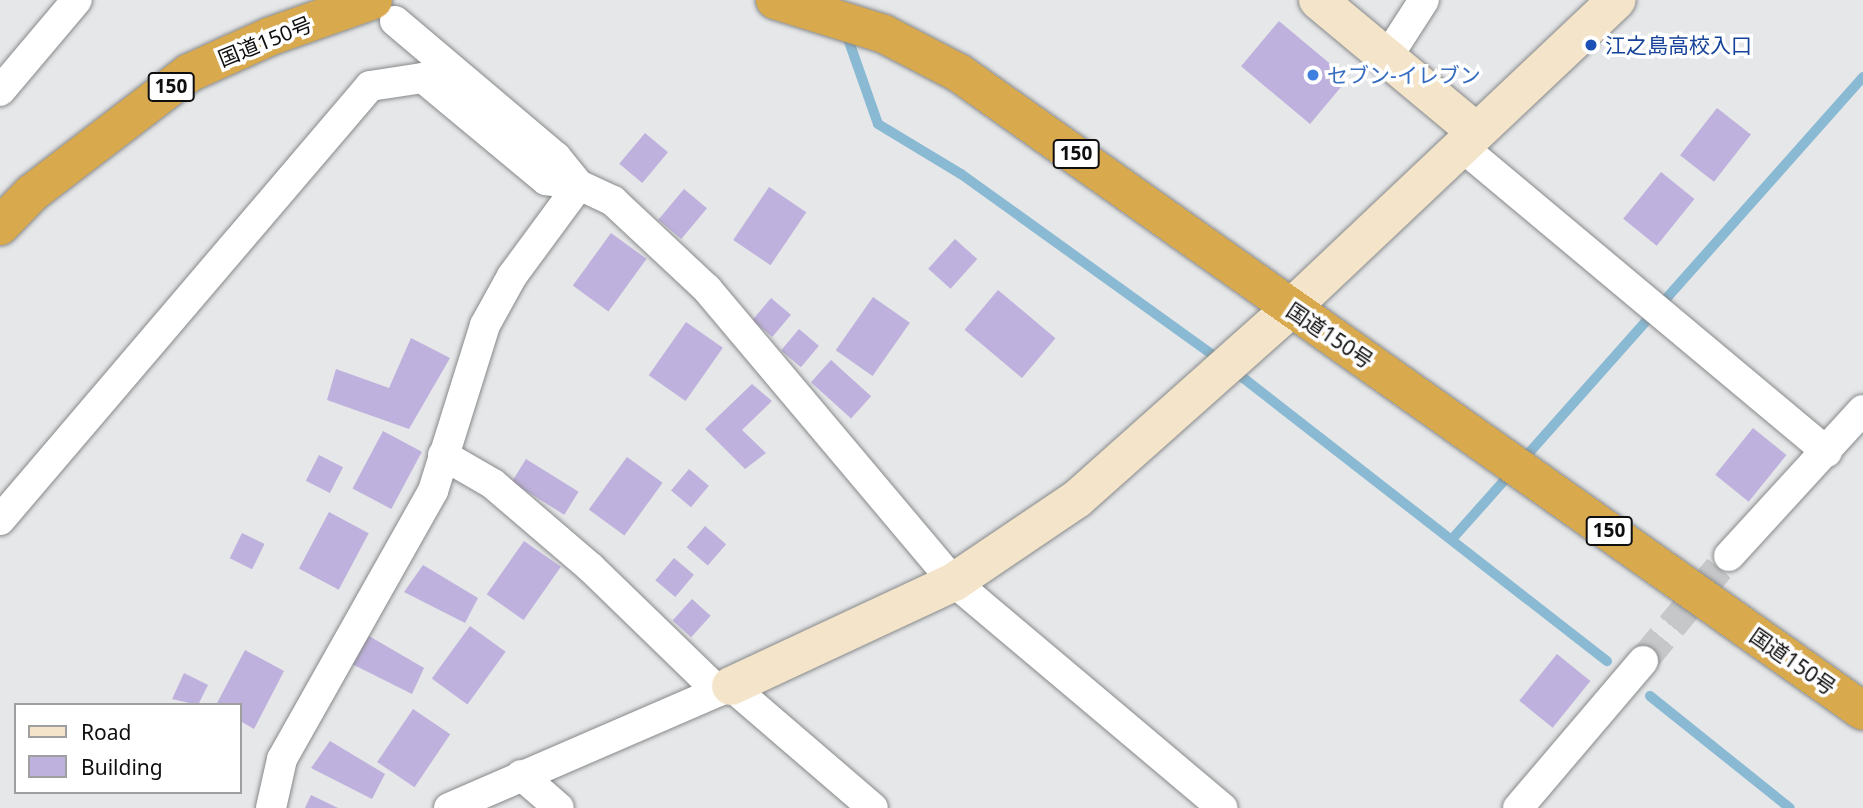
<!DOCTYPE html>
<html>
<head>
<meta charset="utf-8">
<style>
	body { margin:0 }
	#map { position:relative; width:1863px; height:808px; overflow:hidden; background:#e6e7e9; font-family:"Noto Sans","Noto Sans JP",sans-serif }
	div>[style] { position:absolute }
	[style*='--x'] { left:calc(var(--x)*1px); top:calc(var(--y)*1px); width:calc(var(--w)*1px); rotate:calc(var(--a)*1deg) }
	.stream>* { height:10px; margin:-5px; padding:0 5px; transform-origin:5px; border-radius:5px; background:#89b9d3 }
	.building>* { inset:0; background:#bfb1dd; transform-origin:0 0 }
	.street-tunnel>* { height:30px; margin-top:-15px; transform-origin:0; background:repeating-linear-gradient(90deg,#c6c7c8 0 30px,transparent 0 45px) }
	.roads { filter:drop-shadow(0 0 2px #87898a) drop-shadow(0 0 2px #87898a) }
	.street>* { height:30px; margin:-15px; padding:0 15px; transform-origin:15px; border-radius:15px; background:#fff }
	.secondary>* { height:38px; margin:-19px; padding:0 19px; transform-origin:19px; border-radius:19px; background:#f4e5ca }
	.highway>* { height:38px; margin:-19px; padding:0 19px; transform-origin:19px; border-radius:19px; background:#d9a94d }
	.dots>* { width:19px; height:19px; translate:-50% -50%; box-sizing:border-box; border:4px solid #fff; border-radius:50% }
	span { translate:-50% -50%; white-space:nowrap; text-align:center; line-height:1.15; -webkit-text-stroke:7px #fff; paint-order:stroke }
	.shield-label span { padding:2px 5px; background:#fff; border:2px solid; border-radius:5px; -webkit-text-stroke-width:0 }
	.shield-label { font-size:19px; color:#0f0f10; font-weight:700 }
	.street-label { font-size:21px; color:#0f0f10 }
	.transit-label { font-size:21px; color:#164399 }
	.left { translate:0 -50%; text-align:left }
	.shop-label { font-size:21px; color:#366cbe }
	.legend { position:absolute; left:14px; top:703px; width:228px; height:91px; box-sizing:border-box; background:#fff; border:2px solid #9f9f9f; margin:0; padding:9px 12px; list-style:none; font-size:21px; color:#0f0f10 }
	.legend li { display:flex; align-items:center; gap:14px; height:35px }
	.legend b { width:35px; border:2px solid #9f9f9f }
</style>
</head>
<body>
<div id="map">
	<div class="stream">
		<div style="--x:846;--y:33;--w:96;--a:70.6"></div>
		<div style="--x:878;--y:124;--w:97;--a:31.1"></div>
		<div style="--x:961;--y:174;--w:320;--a:35.7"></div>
		<div style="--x:1233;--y:370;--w:474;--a:37.9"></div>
		<div style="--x:1521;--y:462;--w:515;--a:-48.38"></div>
		<div style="--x:1453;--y:538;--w:87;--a:-48.3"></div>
		<div style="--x:1650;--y:696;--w:179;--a:38.7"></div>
	</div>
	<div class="building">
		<div style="left:1279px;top:21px;width:90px;height:59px;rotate:40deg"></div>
		<div style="left:1717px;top:108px;width:43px;height:60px;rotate:38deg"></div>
		<div style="left:645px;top:133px;width:30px;height:40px;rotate:40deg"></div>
		<div style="left:1661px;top:172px;width:43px;height:60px;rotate:39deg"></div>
		<div style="left:769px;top:187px;width:45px;height:64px;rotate:34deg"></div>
		<div style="left:684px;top:189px;width:30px;height:40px;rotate:40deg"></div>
		<div style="left:611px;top:233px;width:44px;height:65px;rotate:36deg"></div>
		<div style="left:955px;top:239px;width:30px;height:40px;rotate:42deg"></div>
		<div style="left:998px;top:290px;width:75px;height:52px;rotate:40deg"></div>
		<div style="left:873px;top:297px;width:45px;height:65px;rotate:35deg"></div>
		<div style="left:771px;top:298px;width:26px;height:29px;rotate:40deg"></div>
		<div style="left:686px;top:322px;width:45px;height:65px;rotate:35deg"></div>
		<div style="left:799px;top:329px;width:26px;height:28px;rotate:40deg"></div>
		<div style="clip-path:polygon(411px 338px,450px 358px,409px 429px,327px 400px,336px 369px,389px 388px)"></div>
		<div style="left:831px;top:360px;width:54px;height:30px;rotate:42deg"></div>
		<div style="clip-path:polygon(752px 384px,772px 401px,742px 430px,766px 453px,745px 469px,705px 429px)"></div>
		<div style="left:1753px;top:428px;width:43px;height:60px;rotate:39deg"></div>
		<div style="left:383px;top:431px;width:44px;height:65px;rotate:28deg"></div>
		<div style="left:319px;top:455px;width:27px;height:29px;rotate:27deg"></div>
		<div style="left:627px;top:457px;width:44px;height:65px;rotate:36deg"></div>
		<div style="left:526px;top:459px;width:62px;height:27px;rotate:32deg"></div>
		<div style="left:689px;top:469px;width:26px;height:28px;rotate:40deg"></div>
		<div style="left:329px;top:512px;width:45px;height:64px;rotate:28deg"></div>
		<div style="left:705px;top:526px;width:28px;height:28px;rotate:41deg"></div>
		<div style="left:242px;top:533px;width:25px;height:28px;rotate:26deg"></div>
		<div style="left:524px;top:541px;width:45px;height:65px;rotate:35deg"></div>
		<div style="left:674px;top:558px;width:26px;height:29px;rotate:40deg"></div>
		<div style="clip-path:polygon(423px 565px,478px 598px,465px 623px,404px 592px)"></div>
		<div style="left:692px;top:599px;width:25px;height:29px;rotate:42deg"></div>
		<div style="left:470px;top:626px;width:44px;height:65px;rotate:36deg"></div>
		<div style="clip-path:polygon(369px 636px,424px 668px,412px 694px,350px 663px)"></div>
		<div style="clip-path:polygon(245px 650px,284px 671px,254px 729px,240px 721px,240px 705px,216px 705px)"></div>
		<div style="left:1557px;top:654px;width:43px;height:60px;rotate:39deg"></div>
		<div style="clip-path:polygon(184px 673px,208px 685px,198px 705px,172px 699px)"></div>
		<div style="left:413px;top:709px;width:45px;height:64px;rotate:34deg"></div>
		<div style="clip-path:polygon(330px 741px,385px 774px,372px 799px,311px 768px)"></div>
		<div style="clip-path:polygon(311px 795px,338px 808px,305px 808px)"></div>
	</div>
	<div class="street-tunnel">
		<div style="--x:1643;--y:661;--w:136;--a:-50.7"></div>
	</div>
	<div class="roads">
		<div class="street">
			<div style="--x:395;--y:21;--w:211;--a:40.2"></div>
			<div style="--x:556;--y:157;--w:36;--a:51"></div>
			<div style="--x:1386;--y:59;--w:70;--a:-57.2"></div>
			<div style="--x:0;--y:91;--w:119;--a:-49.8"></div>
			<div style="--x:1461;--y:146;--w:477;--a:39.9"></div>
			<div style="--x:443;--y:455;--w:58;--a:30.1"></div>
			<div style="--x:493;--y:484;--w:129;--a:40.6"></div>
			<div style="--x:591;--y:568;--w:177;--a:44.1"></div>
			<div style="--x:0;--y:520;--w:570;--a:-49.55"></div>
			<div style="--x:370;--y:86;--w:54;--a:-8.6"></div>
			<div style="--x:423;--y:78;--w:160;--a:39.7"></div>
			<div style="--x:546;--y:180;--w:33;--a:9"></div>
			<div style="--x:579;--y:185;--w:38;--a:25"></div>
			<div style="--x:613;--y:201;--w:129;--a:43.1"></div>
			<div style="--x:707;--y:289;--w:383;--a:49.9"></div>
			<div style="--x:954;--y:582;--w:351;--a:40.1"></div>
			<div style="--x:1729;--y:556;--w:198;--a:-47.5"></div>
			<div style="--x:521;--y:775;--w:50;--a:41"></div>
			<div style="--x:271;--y:808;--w:50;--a:-77.3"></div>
			<div style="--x:282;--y:759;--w:308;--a:-60.6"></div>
			<div style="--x:433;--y:491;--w:174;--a:-72.6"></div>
			<div style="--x:485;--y:325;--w:56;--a:-61.1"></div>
			<div style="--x:512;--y:276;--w:113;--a:-53.6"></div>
			<div style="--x:449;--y:808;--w:307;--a:-23.4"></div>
			<div style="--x:731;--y:686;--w:187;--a:40.7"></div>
			<div style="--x:1518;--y:808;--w:193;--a:-49.6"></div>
		</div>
		<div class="secondary">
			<div style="--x:1318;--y:0;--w:203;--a:39.8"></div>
			<div style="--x:731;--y:686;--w:246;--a:-25"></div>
			<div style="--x:954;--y:582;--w:148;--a:-34"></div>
			<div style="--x:1077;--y:499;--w:287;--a:-41.7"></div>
			<div style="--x:1291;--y:308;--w:448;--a:-43.4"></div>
		</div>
		<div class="highway">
			<div style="--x:775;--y:0;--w:114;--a:17.3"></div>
			<div style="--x:884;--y:34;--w:85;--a:27.5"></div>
			<div style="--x:959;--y:73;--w:1106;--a:35.21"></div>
			<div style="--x:0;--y:226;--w:46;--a:-45.9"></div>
			<div style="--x:32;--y:193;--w:198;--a:-37.4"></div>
			<div style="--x:189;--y:73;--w:90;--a:-24.3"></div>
			<div style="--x:271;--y:36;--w:108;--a:-19.4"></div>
		</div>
	</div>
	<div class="dots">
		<div style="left:1591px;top:45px;background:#1a4fb4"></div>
		<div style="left:1313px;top:75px;background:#3f7fe0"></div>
	</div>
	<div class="shield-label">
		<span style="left:171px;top:87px">150</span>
		<span style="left:1076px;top:154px">150</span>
		<span style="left:1609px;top:531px">150</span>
	</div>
	<div class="street-label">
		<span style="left:265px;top:41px;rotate:-22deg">国道150号</span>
		<span style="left:1330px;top:335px;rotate:34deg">国道150号</span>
		<span style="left:1793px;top:661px;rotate:35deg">国道150号</span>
	</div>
	<div class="transit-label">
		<span class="left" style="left:1605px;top:45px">江之島高校入口</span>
	</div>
	<div class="shop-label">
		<span class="left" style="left:1327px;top:75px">セブン-イレブン</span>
	</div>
	<ul class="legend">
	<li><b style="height:9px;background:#f4e5ca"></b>Road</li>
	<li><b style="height:19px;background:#bfb1dd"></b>Building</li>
	</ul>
</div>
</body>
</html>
